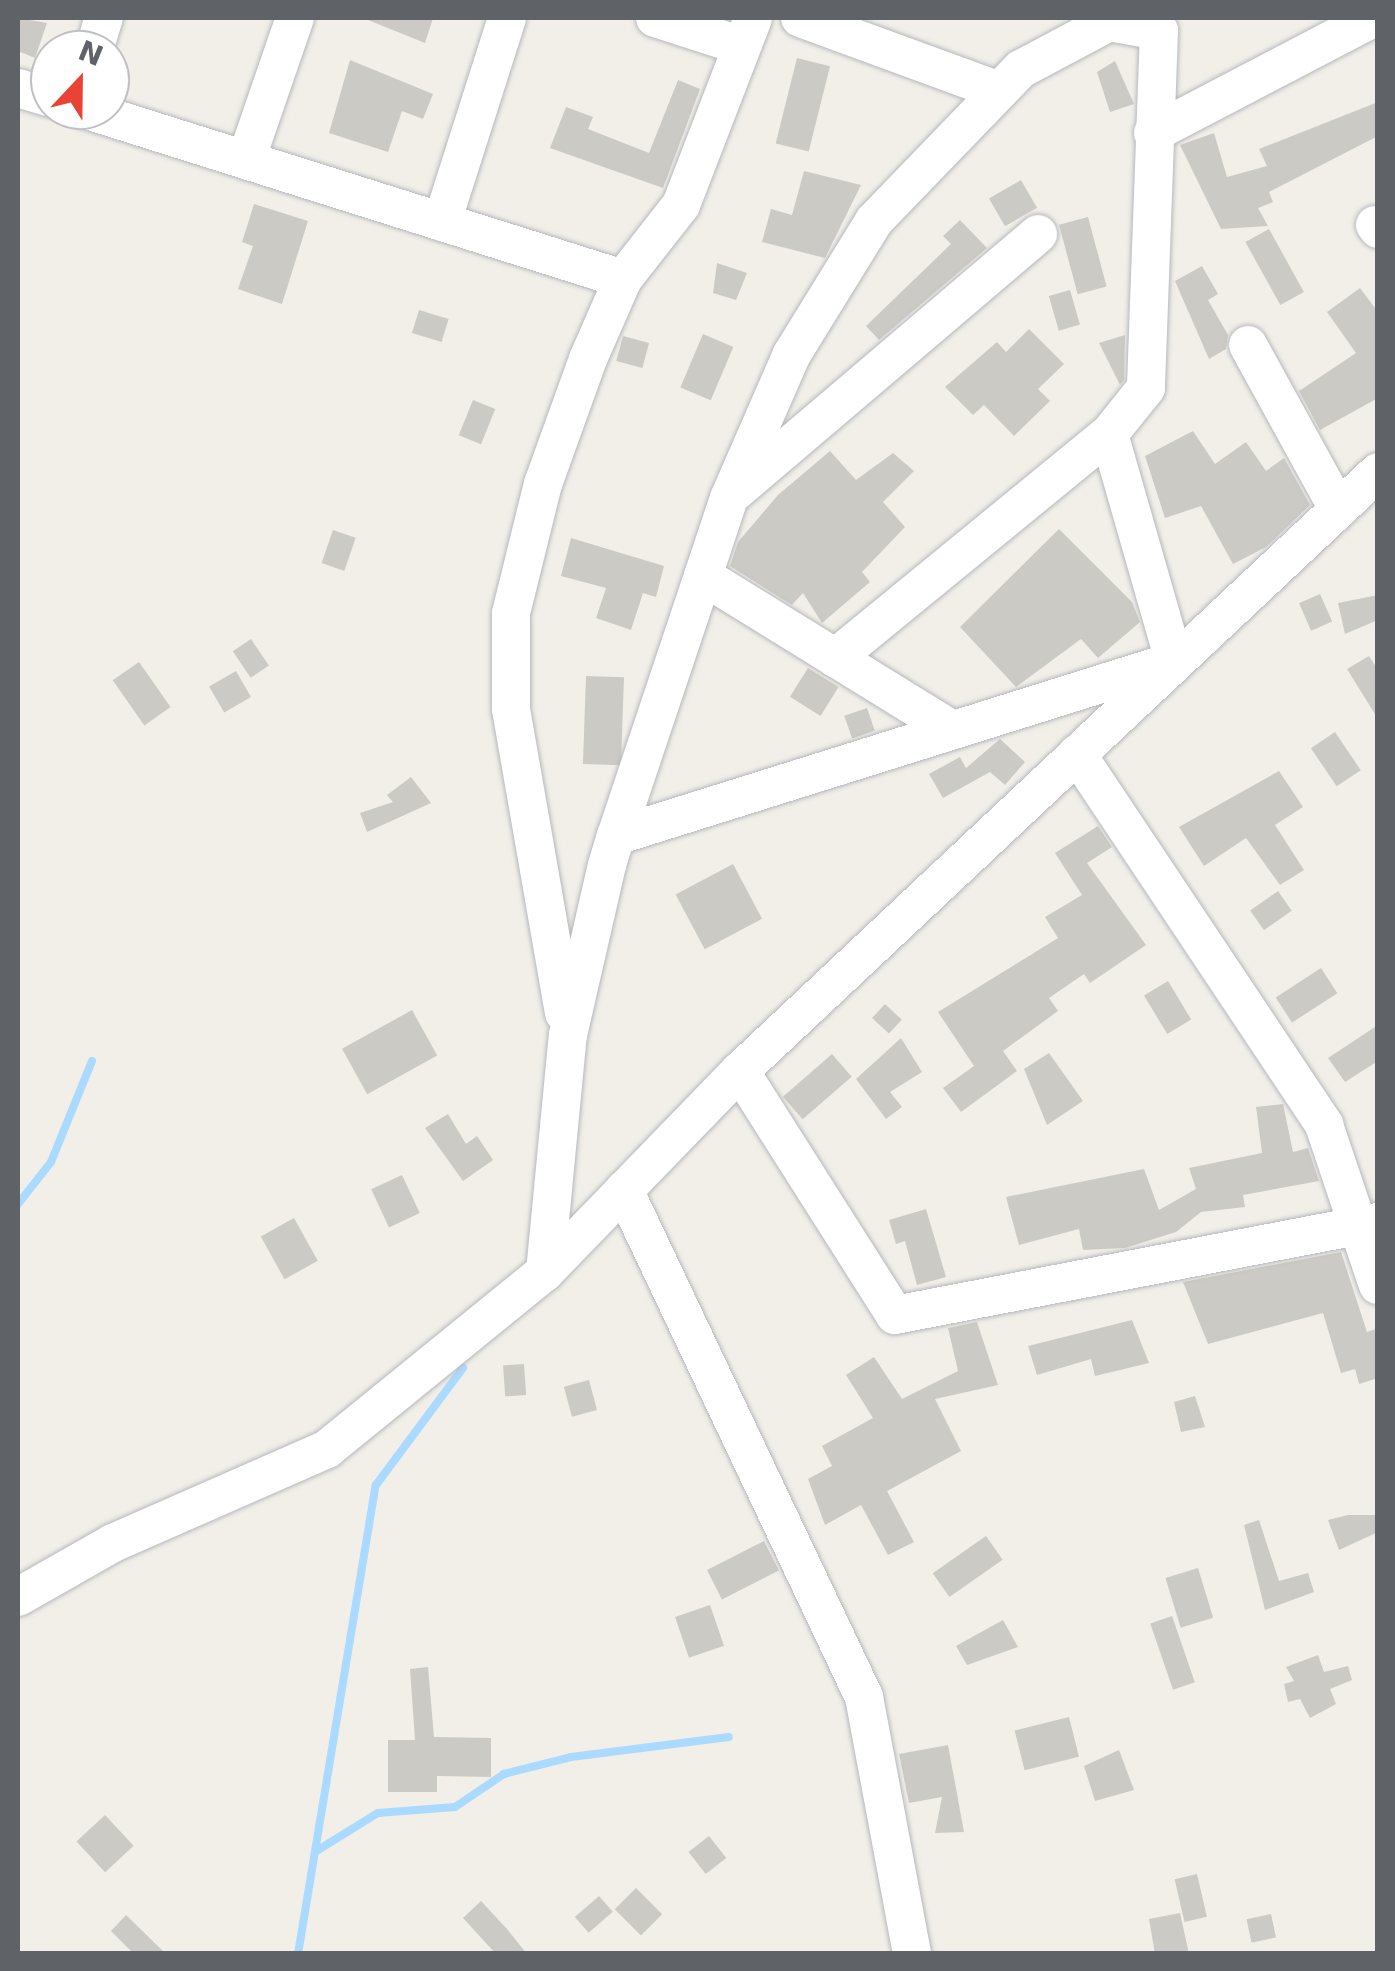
<!DOCTYPE html>
<html>
<head>
<meta charset="utf-8">
<style>
	body { margin:0 }
	#map { position:relative; width:1395px; height:1971px; overflow:hidden; background:#f1efe8; font-family:"DejaVu Sans",sans-serif }
	div>[style] { position:absolute }
	[style*='--x'] { left:calc(var(--x)*1px); top:calc(var(--y)*1px); width:calc(var(--w)*1px); rotate:calc(var(--a)*1deg) }
	.stream>* { height:8px; margin:-4px; padding:0 4px; transform-origin:4px; border-radius:4px; background:#aadaff }
	.building>* { inset:0; background:#cccac5; transform-origin:0 0 }
	.roads { filter:drop-shadow(0 0 2px #b5b8bc) drop-shadow(0 0 2px #b5b8bc) }
	.minor>* { height:38px; margin:-19px; padding:0 19px; transform-origin:19px; border-radius:19px; background:#fff }
	span { translate:-50% -50%; white-space:nowrap; text-align:center; line-height:1.15; -webkit-text-stroke:8px #fff; paint-order:stroke }
	.frame { position:absolute; inset:0; border:20px solid #5f6368; pointer-events:none }
	.north { position:absolute; left:30px; top:30px; width:100px; height:100px; box-sizing:border-box; background:#fff; border:2px solid #bfc1c3; border-radius:50%; rotate:22deg; font-size:28px; font-weight:700; line-height:40px; text-align:center; color:#5f6368 }
	.north::after { content:''; display:block; margin:auto; width:35px; height:45px; background:#ea4335; clip-path:polygon(50% 0,100% 100%,50% 72%,0 100%) }
</style>
</head>
<body>
<div id="map">
	<div class="stream">
		<div style="--x:18;--y:1204;--w:53;--a:-51.8"></div>
		<div style="--x:51;--y:1162;--w:109;--a:-67.9"></div>
		<div style="--x:318;--y:1850;--w:70;--a:-31.7"></div>
		<div style="--x:378;--y:1813;--w:77;--a:-4.5"></div>
		<div style="--x:455;--y:1807;--w:59;--a:-34"></div>
		<div style="--x:504;--y:1774;--w:69;--a:-14.2"></div>
		<div style="--x:571;--y:1757;--w:159;--a:-7.2"></div>
		<div style="--x:298;--y:1954;--w:475;--a:-80.6"></div>
		<div style="--x:376;--y:1485;--w:146;--a:-53.4"></div>
	</div>
	<div class="building">
		<div style="clip-path:polygon(18px 18px,47px 23px,35px 58px,18px 51px)"></div>
		<div style="clip-path:polygon(363px 18px,433px 18px,425px 43px)"></div>
		<div style="left:797px;top:58px;width:34px;height:88px;rotate:14deg"></div>
		<div style="clip-path:polygon(350px 60px,433px 94px,423px 119px,402px 111px,388px 152px,329px 133px)"></div>
		<div style="clip-path:polygon(1115px 61px,1134px 104px,1110px 112px,1097px 72px)"></div>
		<div style="clip-path:polygon(678px 80px,700px 89px,663px 188px,550px 148px,566px 107px,593px 117px,588px 129px,649px 153px)"></div>
		<div style="clip-path:polygon(1378px 102px,1378px 136px,1269px 192px,1273px 202px,1258px 208px,1268px 226px,1221px 229px,1180px 145px,1214px 133px,1227px 177px,1267px 166px,1259px 149px)"></div>
		<div style="clip-path:polygon(804px 171px,861px 185px,825px 258px,762px 242px,771px 209px,792px 215px)"></div>
		<div style="left:1021px;top:180px;width:32px;height:37px;rotate:60deg"></div>
		<div style="clip-path:polygon(254px 204px,308px 221px,282px 304px,238px 289px,253px 246px,242px 242px)"></div>
		<div style="left:1088px;top:217px;width:72px;height:30px;rotate:75deg"></div>
		<div style="clip-path:polygon(960px 220px,987px 248px,879px 340px,866px 326px,951px 244px,943px 236px)"></div>
		<div style="left:1269px;top:229px;width:72px;height:27px;rotate:61deg"></div>
		<div style="clip-path:polygon(717px 263px,747px 273px,736px 300px,713px 293px)"></div>
		<div style="clip-path:polygon(1202px 266px,1218px 294px,1208px 300px,1228px 335px,1226px 349px,1209px 359px,1175px 281px)"></div>
		<div style="clip-path:polygon(1360px 288px,1378px 312px,1378px 398px,1320px 430px,1299px 391px,1356px 353px,1327px 312px)"></div>
		<div style="left:1070px;top:290px;width:36px;height:22px;rotate:74deg"></div>
		<div style="left:419px;top:310px;width:31px;height:24px;rotate:17deg"></div>
		<div style="clip-path:polygon(1029px 329px,1064px 364px,1038px 389px,1050px 401px,1014px 436px,984px 405px,973px 415px,945px 387px,997px 342px,1006px 352px)"></div>
		<div style="left:703px;top:334px;width:33px;height:58px;rotate:23deg"></div>
		<div style="clip-path:polygon(1125px 335px,1124px 380px,1120px 385px,1099px 343px)"></div>
		<div style="left:623px;top:336px;width:27px;height:26px;rotate:15deg"></div>
		<div style="left:473px;top:400px;width:24px;height:38px;rotate:22deg"></div>
		<div style="clip-path:polygon(1193px 431px,1215px 464px,1246px 442px,1266px 471px,1284px 458px,1310px 505px,1266px 547px,1233px 564px,1201px 506px,1165px 518px,1145px 456px)"></div>
		<div style="clip-path:polygon(830px 451px,856px 480px,893px 453px,914px 471px,883px 502px,905px 527px,862px 572px,870px 582px,822px 623px,803px 593px,792px 605px,730px 566px,738px 542px,778px 495px)"></div>
		<div style="clip-path:polygon(1059px 529px,1132px 602px,1140px 622px,1098px 658px,1081px 639px,1016px 687px,960px 627px)"></div>
		<div style="left:333px;top:530px;width:24px;height:35px;rotate:19deg"></div>
		<div style="clip-path:polygon(571px 538px,664px 566px,656px 597px,643px 593px,631px 630px,596px 618px,606px 588px,561px 576px)"></div>
		<div style="left:1320px;top:594px;width:30px;height:23px;rotate:66deg"></div>
		<div style="clip-path:polygon(1378px 595px,1378px 620px,1345px 634px,1338px 603px)"></div>
		<div style="left:251px;top:639px;width:32px;height:22px;rotate:56deg"></div>
		<div style="clip-path:polygon(1369px 656px,1378px 670px,1378px 719px,1347px 669px)"></div>
		<div style="left:139px;top:662px;width:55px;height:32px;rotate:55deg"></div>
		<div style="left:808px;top:668px;width:36px;height:34px;rotate:32deg"></div>
		<div style="left:236px;top:671px;width:30px;height:31px;rotate:60deg"></div>
		<div style="left:586px;top:676px;width:38px;height:88px;rotate:2deg"></div>
		<div style="left:867px;top:708px;width:24px;height:24px;rotate:71deg"></div>
		<div style="left:1335px;top:732px;width:46px;height:29px;rotate:56deg"></div>
		<div style="clip-path:polygon(1000px 739px,1025px 762px,1005px 785px,990px 772px,943px 798px,929px 774px,960px 757px,966px 768px)"></div>
		<div style="clip-path:polygon(1279px 771px,1303px 807px,1275px 825px,1304px 870px,1280px 885px,1246px 838px,1204px 866px,1179px 827px)"></div>
		<div style="clip-path:polygon(411px 777px,431px 803px,367px 832px,360px 813px,393px 802px,387px 795px)"></div>
		<div style="clip-path:polygon(1098px 826px,1112px 847px,1087px 863px,1146px 945px,1090px 983px,1084px 974px,1049px 998px,1058px 1011px,1003px 1051px,1017px 1071px,961px 1112px,943px 1088px,974px 1066px,938px 1012px,1058px 938px,1045px 917px,1082px 895px,1055px 853px)"></div>
		<div style="left:733px;top:864px;width:62px;height:65px;rotate:62deg"></div>
		<div style="left:1278px;top:891px;width:24px;height:34px;rotate:55deg"></div>
		<div style="left:1321px;top:968px;width:30px;height:54px;rotate:57deg"></div>
		<div style="left:1168px;top:981px;width:45px;height:28px;rotate:59deg"></div>
		<div style="left:885px;top:1004px;width:23px;height:19px;rotate:43deg"></div>
		<div style="left:412px;top:1010px;width:52px;height:80px;rotate:61deg"></div>
		<div style="clip-path:polygon(1378px 1025px,1378px 1061px,1345px 1082px,1328px 1058px)"></div>
		<div style="clip-path:polygon(901px 1038px,922px 1072px,890px 1092px,902px 1107px,886px 1119px,856px 1079px)"></div>
		<div style="clip-path:polygon(1049px 1053px,1083px 1101px,1047px 1125px,1024px 1069px)"></div>
		<div style="left:832px;top:1054px;width:30px;height:65px;rotate:49deg"></div>
		<div style="clip-path:polygon(1283px 1104px,1293px 1152px,1308px 1148px,1319px 1181px,1243px 1195px,1245px 1207px,1201px 1212px,1176px 1232px,1125px 1248px,1083px 1250px,1079px 1229px,1019px 1245px,1006px 1197px,1144px 1169px,1159px 1210px,1196px 1189px,1189px 1168px,1262px 1153px,1256px 1107px)"></div>
		<div style="clip-path:polygon(448px 1114px,466px 1144px,477px 1136px,493px 1160px,463px 1181px,425px 1128px)"></div>
		<div style="left:402px;top:1175px;width:42px;height:34px;rotate:65deg"></div>
		<div style="clip-path:polygon(926px 1209px,946px 1277px,917px 1285px,905px 1241px,896px 1244px,889px 1220px)"></div>
		<div style="left:294px;top:1218px;width:49px;height:38px;rotate:61deg"></div>
		<div style="clip-path:polygon(1341px 1252px,1367px 1332px,1378px 1328px,1378px 1378px,1359px 1384px,1355px 1369px,1341px 1373px,1323px 1313px,1208px 1344px,1183px 1282px)"></div>
		<div style="clip-path:polygon(1132px 1320px,1149px 1363px,1095px 1376px,1091px 1359px,1037px 1375px,1028px 1346px)"></div>
		<div style="clip-path:polygon(977px 1322px,998px 1385px,935px 1399px,961px 1451px,887px 1491px,914px 1542px,888px 1555px,861px 1505px,825px 1525px,808px 1479px,832px 1466px,822px 1446px,873px 1418px,846px 1375px,874px 1357px,902px 1399px,958px 1371px,948px 1328px)"></div>
		<div style="left:524px;top:1364px;width:31px;height:21px;rotate:86deg"></div>
		<div style="left:589px;top:1380px;width:31px;height:26px;rotate:75deg"></div>
		<div style="clip-path:polygon(1195px 1396px,1205px 1427px,1181px 1432px,1174px 1402px)"></div>
		<div style="clip-path:polygon(1348px 1515px,1378px 1515px,1378px 1532px,1339px 1550px,1328px 1520px)"></div>
		<div style="clip-path:polygon(1259px 1520px,1279px 1581px,1308px 1573px,1314px 1592px,1265px 1610px,1244px 1525px)"></div>
		<div style="left:986px;top:1536px;width:29px;height:65px;rotate:55deg"></div>
		<div style="left:764px;top:1541px;width:33px;height:64px;rotate:63deg"></div>
		<div style="left:1198px;top:1568px;width:52px;height:34px;rotate:73deg"></div>
		<div style="left:710px;top:1605px;width:43px;height:37px;rotate:71deg"></div>
		<div style="left:1172px;top:1616px;width:70px;height:23px;rotate:71deg"></div>
		<div style="clip-path:polygon(1003px 1620px,1018px 1647px,967px 1665px,956px 1646px)"></div>
		<div style="clip-path:polygon(1318px 1655px,1324px 1672px,1348px 1666px,1352px 1680px,1330px 1689px,1336px 1704px,1310px 1718px,1300px 1699px,1288px 1702px,1284px 1684px,1294px 1681px,1286px 1667px)"></div>
		<div style="clip-path:polygon(428px 1667px,434px 1737px,491px 1738px,491px 1777px,437px 1776px,437px 1792px,388px 1792px,388px 1740px,415px 1740px,410px 1669px)"></div>
		<div style="left:1069px;top:1717px;width:41px;height:56px;rotate:76deg"></div>
		<div style="clip-path:polygon(948px 1745px,964px 1832px,935px 1833px,942px 1797px,909px 1803px,899px 1754px)"></div>
		<div style="clip-path:polygon(1119px 1750px,1134px 1790px,1095px 1801px,1084px 1766px)"></div>
		<div style="left:105px;top:1815px;width:42px;height:39px;rotate:47deg"></div>
		<div style="left:709px;top:1836px;width:28px;height:26px;rotate:52deg"></div>
		<div style="left:1197px;top:1874px;width:44px;height:23px;rotate:77deg"></div>
		<div style="left:636px;top:1888px;width:37px;height:30px;rotate:45deg"></div>
		<div style="left:599px;top:1896px;width:21px;height:32px;rotate:49deg"></div>
		<div style="clip-path:polygon(481px 1901px,507px 1929px,527px 1954px,496px 1954px,463px 1918px)"></div>
		<div style="clip-path:polygon(1180px 1913px,1189px 1954px,1155px 1954px,1149px 1919px)"></div>
		<div style="left:1271px;top:1914px;width:24px;height:25px;rotate:78deg"></div>
		<div style="clip-path:polygon(126px 1915px,166px 1954px,134px 1954px,111px 1931px)"></div>
	</div>
	<div class="roads">
		<div class="minor">
			<div style="--x:655;--y:18;--w:91;--a:17.8"></div>
			<div style="--x:800;--y:18;--w:212;--a:20.1"></div>
			<div style="--x:94;--y:50;--w:34;--a:-73"></div>
			<div style="--x:18;--y:88;--w:34;--a:17"></div>
			<div style="--x:87;--y:110;--w:562;--a:17.5"></div>
			<div style="--x:1153;--y:133;--w:248;--a:-27.6"></div>
			<div style="--x:246;--y:160;--w:150;--a:-71"></div>
			<div style="--x:442;--y:222;--w:214;--a:-72.3"></div>
			<div style="--x:1375;--y:225;--w:5;--a:53"></div>
			<div style="--x:1248;--y:345;--w:187;--a:61.2"></div>
			<div style="--x:735;--y:492;--w:398;--a:-40.4"></div>
			<div style="--x:703;--y:576;--w:293;--a:31.7"></div>
			<div style="--x:835;--y:658;--w:354;--a:-39.3"></div>
			<div style="--x:1077;--y:754;--w:446;--a:56.3"></div>
			<div style="--x:1324;--y:1125;--w:169;--a:71.4"></div>
			<div style="--x:564;--y:1013;--w:309;--a:-99.9"></div>
			<div style="--x:511;--y:709;--w:96;--a:-90"></div>
			<div style="--x:511;--y:613;--w:133;--a:-76.1"></div>
			<div style="--x:543;--y:484;--w:133;--a:-70.2"></div>
			<div style="--x:588;--y:359;--w:87;--a:-66.4"></div>
			<div style="--x:623;--y:279;--w:94;--a:-51.9"></div>
			<div style="--x:681;--y:205;--w:200;--a:-68.9"></div>
			<div style="--x:740;--y:1071;--w:289;--a:57.6"></div>
			<div style="--x:895;--y:1315;--w:492;--a:-10.9"></div>
			<div style="--x:624;--y:1190;--w:561;--a:64.67"></div>
			<div style="--x:864;--y:1697;--w:261;--a:79.4"></div>
			<div style="--x:545;--y:1272;--w:238;--a:-84.5"></div>
			<div style="--x:568;--y:1035;--w:174;--a:-77.1"></div>
			<div style="--x:607;--y:865;--w:30;--a:-73"></div>
			<div style="--x:616;--y:836;--w:274;--a:-71.5"></div>
			<div style="--x:703;--y:576;--w:82;--a:-71.6"></div>
			<div style="--x:729;--y:498;--w:157;--a:-66.4"></div>
			<div style="--x:792;--y:354;--w:156;--a:-58.3"></div>
			<div style="--x:874;--y:221;--w:211;--a:-46"></div>
			<div style="--x:1021;--y:69;--w:100;--a:-28.1"></div>
			<div style="--x:1109;--y:22;--w:51;--a:10.2"></div>
			<div style="--x:1159;--y:31;--w:357;--a:92.1"></div>
			<div style="--x:1146;--y:388;--w:59;--a:128.8"></div>
			<div style="--x:1109;--y:434;--w:236;--a:74"></div>
			<div style="--x:1174;--y:661;--w:585;--a:162.59"></div>
			<div style="--x:18;--y:1597;--w:109;--a:-29.6"></div>
			<div style="--x:113;--y:1543;--w:234;--a:-23.7"></div>
			<div style="--x:327;--y:1449;--w:281;--a:-39.1"></div>
			<div style="--x:545;--y:1272;--w:280;--a:-45.9"></div>
			<div style="--x:740;--y:1071;--w:875;--a:-43.19"></div>
		</div>
	</div>
	<div class="frame"></div>
	<div class="north">N</div>
</div>
</body>
</html>
